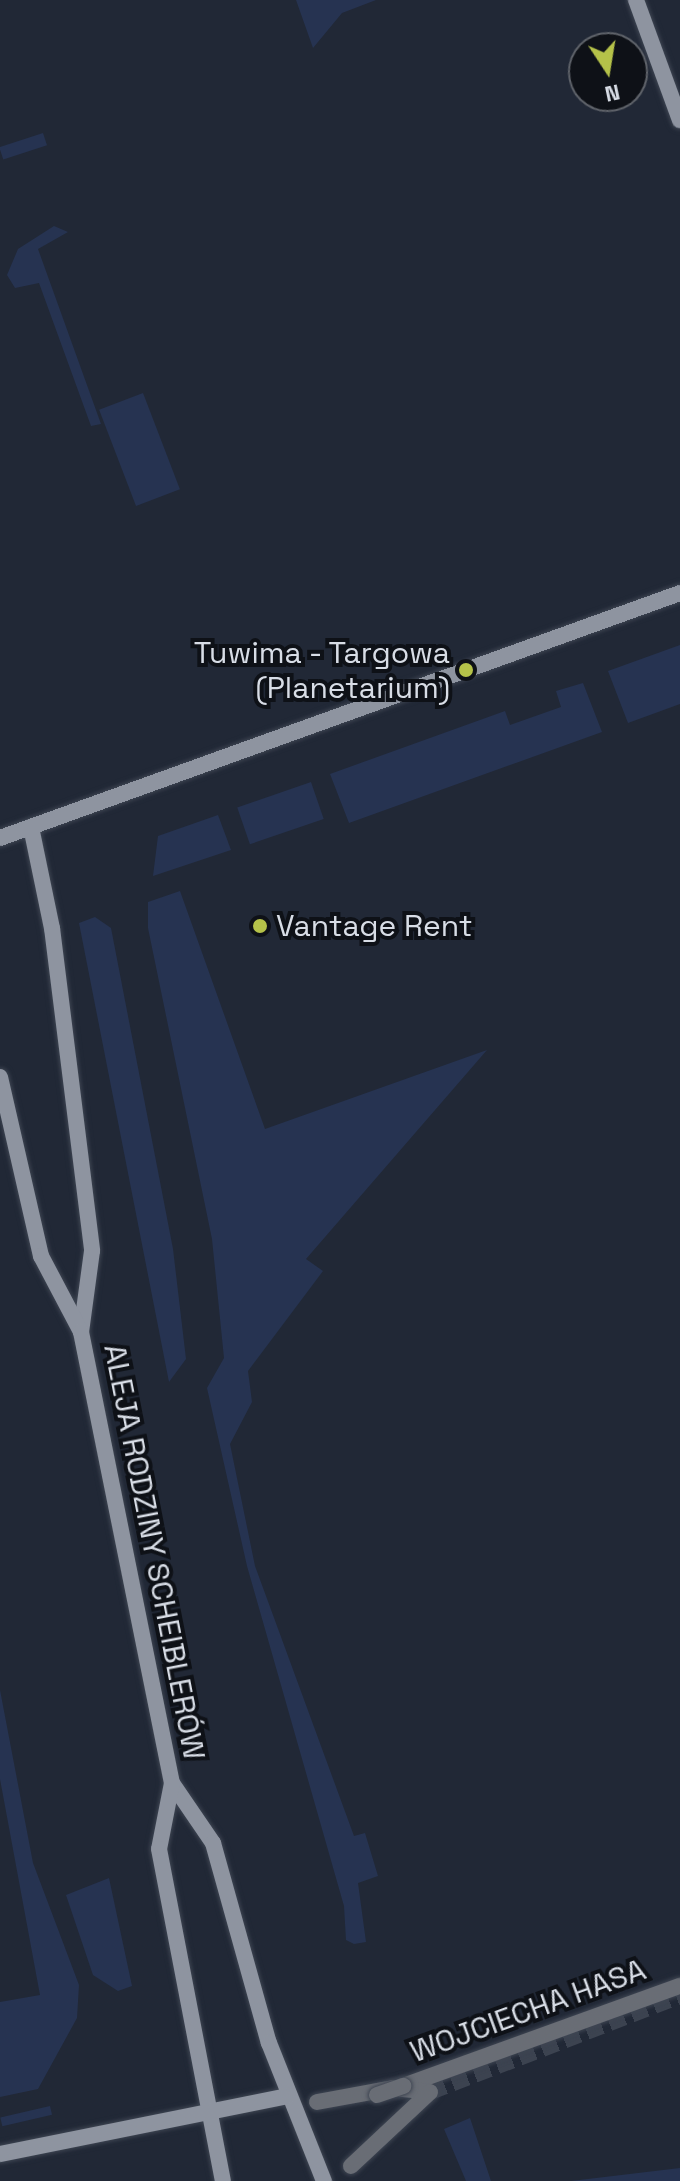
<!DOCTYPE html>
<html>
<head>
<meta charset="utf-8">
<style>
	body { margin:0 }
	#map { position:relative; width:680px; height:2181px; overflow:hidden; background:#212836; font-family:"Space Grotesk",sans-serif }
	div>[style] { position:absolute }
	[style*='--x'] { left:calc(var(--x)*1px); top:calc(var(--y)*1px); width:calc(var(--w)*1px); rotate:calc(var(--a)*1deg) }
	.green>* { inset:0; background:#263351; transform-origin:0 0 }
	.street-tunnel>* { height:16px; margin-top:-8px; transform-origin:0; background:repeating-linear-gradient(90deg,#3c4350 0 16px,transparent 0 24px) }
	.roads { filter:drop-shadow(0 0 2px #3e4552) drop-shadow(0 0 2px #3e4552) }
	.street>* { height:16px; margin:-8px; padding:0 8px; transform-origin:8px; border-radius:8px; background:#696d75 }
	.secondary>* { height:16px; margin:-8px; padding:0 8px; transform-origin:8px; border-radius:8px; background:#8e94a0 }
	.bridges { filter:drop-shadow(0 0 2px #3e4552) drop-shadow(0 0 2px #3e4552) }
	.street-bridge>* { height:16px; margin:-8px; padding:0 8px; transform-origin:8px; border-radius:8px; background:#696d75 }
	.dots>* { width:22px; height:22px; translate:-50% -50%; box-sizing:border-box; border:4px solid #0e1117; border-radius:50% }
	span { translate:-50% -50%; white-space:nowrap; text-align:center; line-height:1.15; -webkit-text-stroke:8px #0e1117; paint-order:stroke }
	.poi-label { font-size:30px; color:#d8dde6 }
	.right { translate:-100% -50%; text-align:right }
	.left { translate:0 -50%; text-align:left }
	.street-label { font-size:30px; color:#d8dde6 }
	.north { position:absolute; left:568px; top:32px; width:80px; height:80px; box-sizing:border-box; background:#0e1117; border:2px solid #5f636a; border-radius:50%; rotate:168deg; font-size:22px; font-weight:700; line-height:32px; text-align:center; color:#d8dde6 }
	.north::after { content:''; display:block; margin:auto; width:28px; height:36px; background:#b5c249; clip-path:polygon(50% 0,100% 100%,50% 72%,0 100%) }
</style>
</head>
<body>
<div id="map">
	<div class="green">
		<div style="clip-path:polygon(296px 0,376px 0,342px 13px,313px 48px)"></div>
		<div style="left:43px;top:133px;width:13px;height:46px;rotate:72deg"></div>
		<div style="clip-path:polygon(54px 226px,68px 232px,38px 249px,101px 424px,91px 426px,39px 283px,15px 288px,7px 275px,18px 249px)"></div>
		<div style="left:143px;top:393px;width:103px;height:47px;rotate:69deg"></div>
		<div style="clip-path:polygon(680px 645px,680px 704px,628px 723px,608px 671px)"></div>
		<div style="clip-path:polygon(583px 683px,602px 732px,349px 823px,330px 774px,505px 711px,510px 725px,561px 707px,556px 691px)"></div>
		<div style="left:311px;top:782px;width:39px;height:78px;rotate:71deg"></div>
		<div style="clip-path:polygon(218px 815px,231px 850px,153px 876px,158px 836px)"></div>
		<div style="clip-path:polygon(180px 891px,265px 1129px,487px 1050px,306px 1259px,323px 1271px,248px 1371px,252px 1402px,230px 1444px,255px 1566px,354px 1836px,365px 1833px,378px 1876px,358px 1883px,366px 1942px,354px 1944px,346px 1940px,344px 1906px,247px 1566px,207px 1388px,224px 1358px,212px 1239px,148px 928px,148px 902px)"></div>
		<div style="clip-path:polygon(95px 917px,111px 928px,173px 1249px,186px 1359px,169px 1382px,79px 923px)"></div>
		<div style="clip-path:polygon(0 1690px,33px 1863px,79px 1985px,77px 2018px,38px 2089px,0 2097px,0 2002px,40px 1995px,0 1779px)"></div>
		<div style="clip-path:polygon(109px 1878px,132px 1986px,118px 1991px,93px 1975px,66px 1895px)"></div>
		<div style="left:50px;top:2106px;width:9px;height:51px;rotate:77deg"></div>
		<div style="clip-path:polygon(470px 2118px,491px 2181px,466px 2181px,444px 2129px)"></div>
		<div style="clip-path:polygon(680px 2168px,680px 2181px,571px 2181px)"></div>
	</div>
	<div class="street-tunnel">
		<div style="--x:430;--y:2092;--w:268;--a:-21"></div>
	</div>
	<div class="roads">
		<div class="street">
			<div style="--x:403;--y:2086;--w:294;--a:-19.9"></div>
			<div style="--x:317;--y:2102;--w:77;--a:-10.4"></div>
			<div style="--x:393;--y:2088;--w:37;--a:6"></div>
			<div style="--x:351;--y:2166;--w:108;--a:-43.1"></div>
		</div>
		<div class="secondary">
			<div style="--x:636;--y:0;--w:128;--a:69.9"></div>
			<div style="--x:31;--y:827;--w:103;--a:78.3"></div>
			<div style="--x:52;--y:928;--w:325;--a:82.9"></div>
			<div style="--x:92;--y:1251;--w:82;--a:97.7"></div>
			<div style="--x:0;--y:838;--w:723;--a:-19.81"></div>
			<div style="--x:0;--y:1077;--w:184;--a:77.1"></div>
			<div style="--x:41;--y:1256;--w:86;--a:62.2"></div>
			<div style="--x:81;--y:1332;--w:460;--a:78.6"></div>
			<div style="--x:172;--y:1783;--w:73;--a:55.7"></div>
			<div style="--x:213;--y:1843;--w:208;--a:74.4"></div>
			<div style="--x:269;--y:2043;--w:149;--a:68.3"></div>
			<div style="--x:172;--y:1783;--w:67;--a:101.1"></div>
			<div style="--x:159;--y:1849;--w:338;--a:79.1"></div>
			<div style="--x:0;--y:2154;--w:294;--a:-11.4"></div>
		</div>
	</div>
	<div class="bridges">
		<div class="street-bridge">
			<div style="--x:377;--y:2095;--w:28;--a:-19"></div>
		</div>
	</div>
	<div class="dots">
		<div style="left:466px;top:670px;background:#b5c249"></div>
		<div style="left:260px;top:926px;background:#b5c249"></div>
	</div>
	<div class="poi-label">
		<span class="right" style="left:450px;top:670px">Tuwima - Targowa<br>(Planetarium)</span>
		<span class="left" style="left:276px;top:926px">Vantage Rent</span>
	</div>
	<div class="street-label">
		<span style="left:154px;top:1552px;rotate:79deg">ALEJA RODZINY SCHEIBLERÓW</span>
		<span style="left:528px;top:2011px;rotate:-20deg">WOJCIECHA HASA</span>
	</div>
	<div class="north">N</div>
</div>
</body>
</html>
